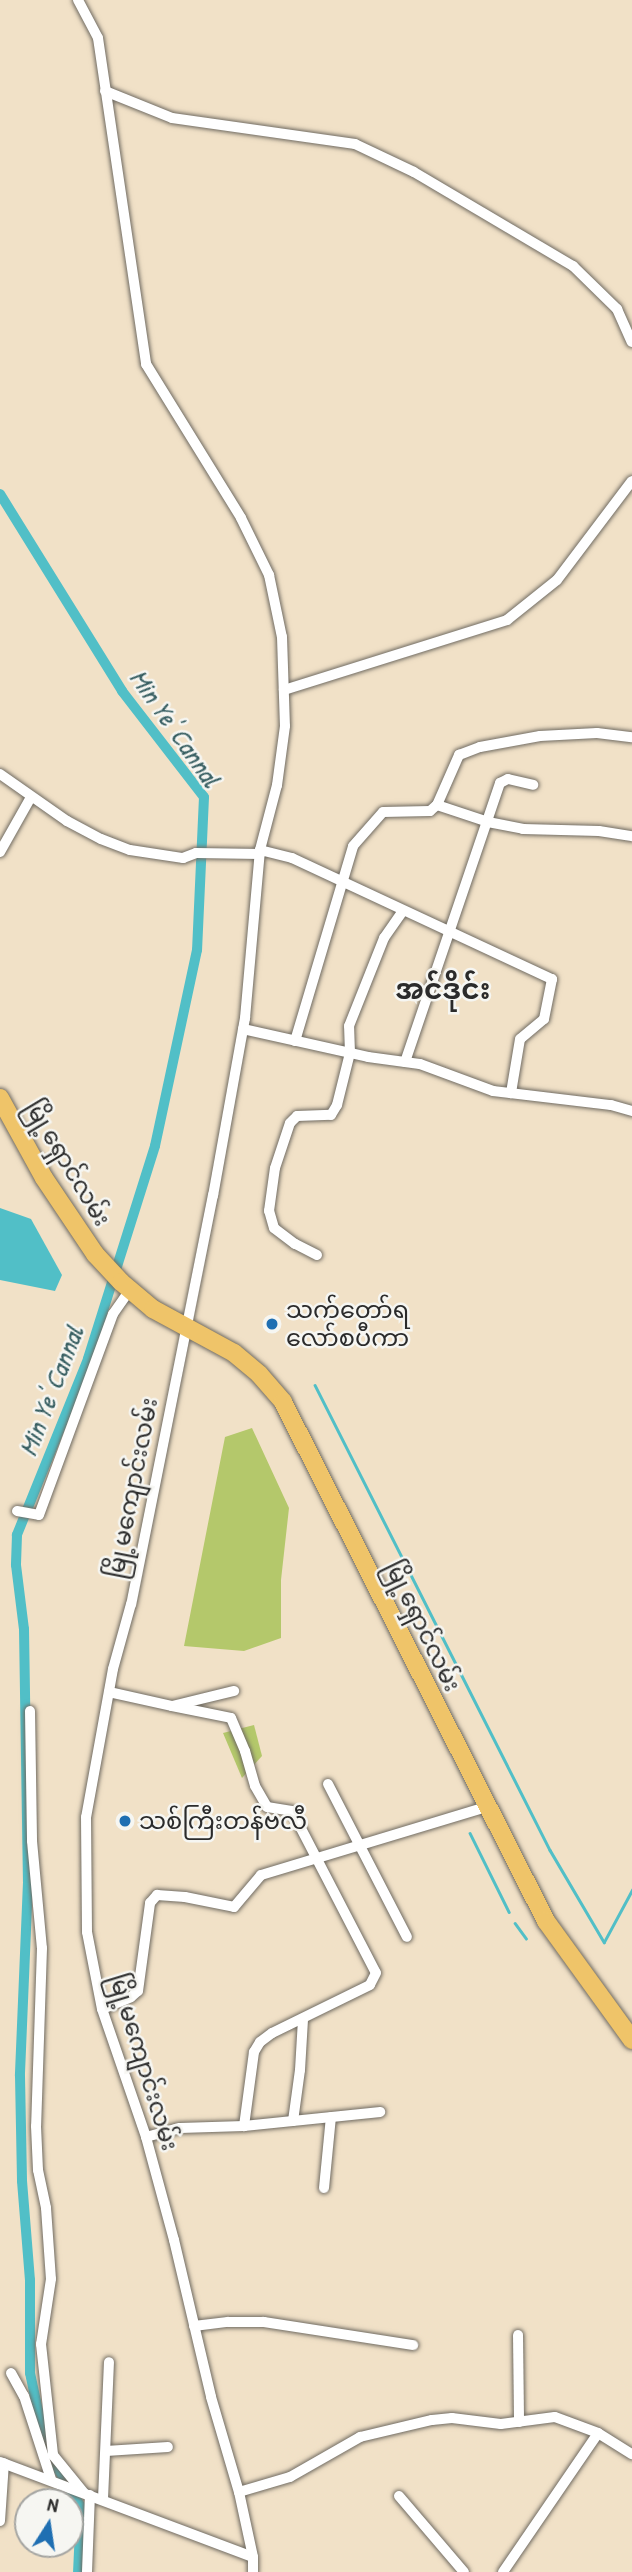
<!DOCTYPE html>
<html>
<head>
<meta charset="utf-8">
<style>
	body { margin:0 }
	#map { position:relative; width:632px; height:2572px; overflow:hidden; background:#f1e1c7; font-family:"Patrick Hand","Noto Sans Myanmar",sans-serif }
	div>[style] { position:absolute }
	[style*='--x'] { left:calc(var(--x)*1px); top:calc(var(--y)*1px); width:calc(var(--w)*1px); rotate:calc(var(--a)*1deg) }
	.green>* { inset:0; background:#b4c86b }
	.water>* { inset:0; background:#51bfc7 }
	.stream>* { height:2.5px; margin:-1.25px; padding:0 1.25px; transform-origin:1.25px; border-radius:1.25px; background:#51bfc7 }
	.canal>* { height:10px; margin:-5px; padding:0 5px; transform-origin:5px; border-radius:5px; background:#51bfc7 }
	.roads { filter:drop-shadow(0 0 2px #706b62) drop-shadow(0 0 2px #706b62) }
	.minor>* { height:10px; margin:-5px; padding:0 5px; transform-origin:5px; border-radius:5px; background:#fff }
	.primary>* { height:18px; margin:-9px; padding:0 9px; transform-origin:9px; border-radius:9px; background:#efc469 }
	.dots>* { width:19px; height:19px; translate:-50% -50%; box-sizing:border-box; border:4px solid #f6f6f2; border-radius:50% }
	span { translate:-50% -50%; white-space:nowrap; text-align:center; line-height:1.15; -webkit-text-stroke:5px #f6f6f2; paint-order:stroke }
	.street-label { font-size:24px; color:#2b2b2b }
	.poi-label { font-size:24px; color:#2b2b2b }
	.left { translate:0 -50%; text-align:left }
	.water-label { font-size:26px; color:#385f62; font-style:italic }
	.quarter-label { font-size:28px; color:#2b2b2b; font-weight:700 }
	.north { position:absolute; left:14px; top:2488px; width:70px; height:70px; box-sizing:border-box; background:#f6f6f2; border:2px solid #a5a5a2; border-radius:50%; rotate:12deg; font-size:19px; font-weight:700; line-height:28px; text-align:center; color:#2b2b2b }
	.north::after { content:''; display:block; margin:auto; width:24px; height:32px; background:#1f6fb2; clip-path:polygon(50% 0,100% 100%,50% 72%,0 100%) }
</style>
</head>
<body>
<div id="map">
	<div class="green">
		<div style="clip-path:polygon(252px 1428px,289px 1508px,281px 1580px,281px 1638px,244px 1651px,184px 1646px,225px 1437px)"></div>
		<div style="clip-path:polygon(254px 1725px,262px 1756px,242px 1778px,223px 1733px)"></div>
	</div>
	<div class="water">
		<div style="clip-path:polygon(0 1208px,31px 1219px,62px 1275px,55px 1291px,0 1280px)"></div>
	</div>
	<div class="stream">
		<div style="--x:315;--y:1385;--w:521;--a:63.19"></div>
		<div style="--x:550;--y:1850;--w:107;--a:59.6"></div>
		<div style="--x:604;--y:1942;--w:59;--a:-61.7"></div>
		<div style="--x:470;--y:1833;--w:88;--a:63.7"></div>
		<div style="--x:515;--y:1923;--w:19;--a:54"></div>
	</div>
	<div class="canal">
		<div style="--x:0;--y:494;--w:232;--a:58.2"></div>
		<div style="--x:122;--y:691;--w:134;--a:52.3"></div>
		<div style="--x:204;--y:797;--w:153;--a:92.6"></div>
		<div style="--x:197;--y:950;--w:200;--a:102.1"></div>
		<div style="--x:155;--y:1146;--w:223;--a:107.5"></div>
		<div style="--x:88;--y:1359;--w:190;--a:112"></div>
		<div style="--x:17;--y:1535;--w:30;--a:92"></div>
		<div style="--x:16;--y:1565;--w:64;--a:82.9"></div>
		<div style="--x:24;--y:1629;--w:253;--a:89.1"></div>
		<div style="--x:28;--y:1882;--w:194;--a:92.4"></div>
		<div style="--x:20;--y:2076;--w:105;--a:88.9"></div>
		<div style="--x:22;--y:2181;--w:99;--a:85.4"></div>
		<div style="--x:30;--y:2280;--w:93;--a:90"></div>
		<div style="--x:30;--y:2373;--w:77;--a:78"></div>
		<div style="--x:53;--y:2461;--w:54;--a:58.7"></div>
		<div style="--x:81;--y:2507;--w:65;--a:92.6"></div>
	</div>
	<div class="roads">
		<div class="minor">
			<div style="--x:78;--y:0;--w:43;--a:62.2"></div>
			<div style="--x:98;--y:38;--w:330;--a:81.6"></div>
			<div style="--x:146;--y:364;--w:181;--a:58.3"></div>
			<div style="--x:241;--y:518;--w:64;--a:63.8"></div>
			<div style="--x:269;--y:575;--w:63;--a:78.2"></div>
			<div style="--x:282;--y:637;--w:89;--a:88.1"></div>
			<div style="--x:285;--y:726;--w:60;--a:97.7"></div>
			<div style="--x:277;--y:785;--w:67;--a:104.7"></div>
			<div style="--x:260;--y:850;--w:169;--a:95.1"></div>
			<div style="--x:245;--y:1018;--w:180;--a:100.2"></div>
			<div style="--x:213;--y:1195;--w:417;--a:101.3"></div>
			<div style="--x:131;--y:1604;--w:67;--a:105.5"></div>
			<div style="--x:113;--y:1669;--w:150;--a:100.3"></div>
			<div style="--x:86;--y:1817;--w:115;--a:89.5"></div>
			<div style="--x:87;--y:1932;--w:78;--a:79"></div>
			<div style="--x:102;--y:2009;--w:135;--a:71"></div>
			<div style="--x:146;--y:2137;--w:107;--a:74.8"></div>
			<div style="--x:174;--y:2240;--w:161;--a:76.7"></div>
			<div style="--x:211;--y:2397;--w:99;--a:73.6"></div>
			<div style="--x:239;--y:2492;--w:66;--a:77.8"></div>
			<div style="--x:253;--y:2557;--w:15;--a:90"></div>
			<div style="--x:105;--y:91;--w:72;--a:21.9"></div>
			<div style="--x:172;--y:118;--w:185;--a:8.1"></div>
			<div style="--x:355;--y:144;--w:65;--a:25.4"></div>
			<div style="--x:414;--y:172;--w:185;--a:30.6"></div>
			<div style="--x:573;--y:266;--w:62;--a:44.3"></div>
			<div style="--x:617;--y:309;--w:36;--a:66"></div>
			<div style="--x:284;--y:690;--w:234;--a:-17.4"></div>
			<div style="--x:507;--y:620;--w:64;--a:-38.7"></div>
			<div style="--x:557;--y:580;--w:124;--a:-52.9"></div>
			<div style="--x:0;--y:774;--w:82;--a:35"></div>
			<div style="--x:67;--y:821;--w:38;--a:28"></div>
			<div style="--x:101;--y:839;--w:31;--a:21"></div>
			<div style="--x:130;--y:850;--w:54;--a:8.6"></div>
			<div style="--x:183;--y:858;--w:14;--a:-21"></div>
			<div style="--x:196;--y:853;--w:64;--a:0.9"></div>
			<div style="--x:437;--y:805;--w:54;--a:18.4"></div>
			<div style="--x:488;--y:822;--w:36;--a:11"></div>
			<div style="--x:523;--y:829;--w:76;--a:1.5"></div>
			<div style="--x:599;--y:831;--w:33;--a:9"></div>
			<div style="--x:260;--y:850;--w:33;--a:14"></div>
			<div style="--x:292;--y:858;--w:287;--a:25"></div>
			<div style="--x:552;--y:979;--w:41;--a:101.3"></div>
			<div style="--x:544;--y:1019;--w:31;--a:140"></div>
			<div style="--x:520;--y:1039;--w:55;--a:99.5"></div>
			<div style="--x:0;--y:852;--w:63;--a:-60.6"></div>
			<div style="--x:243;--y:1029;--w:128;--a:12.6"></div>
			<div style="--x:368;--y:1057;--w:52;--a:7.7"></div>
			<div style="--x:420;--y:1064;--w:78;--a:20.3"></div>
			<div style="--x:493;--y:1091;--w:119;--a:6.8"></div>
			<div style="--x:611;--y:1105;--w:22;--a:16"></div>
			<div style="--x:295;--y:1041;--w:203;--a:-73.4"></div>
			<div style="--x:353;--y:846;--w:45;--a:-48.6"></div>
			<div style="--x:383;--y:812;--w:47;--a:-1.2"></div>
			<div style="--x:430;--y:811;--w:9;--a:-41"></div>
			<div style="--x:437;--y:805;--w:55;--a:-66.3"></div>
			<div style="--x:459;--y:755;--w:22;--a:-21"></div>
			<div style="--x:480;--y:747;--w:61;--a:-10.4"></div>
			<div style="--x:540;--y:736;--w:57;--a:-3"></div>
			<div style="--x:597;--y:733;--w:35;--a:7"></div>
			<div style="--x:405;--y:1062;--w:295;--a:-71.2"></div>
			<div style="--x:500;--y:783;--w:9;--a:-27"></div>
			<div style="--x:508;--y:779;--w:26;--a:13"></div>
			<div style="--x:317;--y:1255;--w:25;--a:-153"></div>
			<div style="--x:295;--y:1244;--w:26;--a:-143"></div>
			<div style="--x:274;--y:1228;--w:18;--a:-106"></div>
			<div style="--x:269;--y:1211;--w:43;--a:-82.1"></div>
			<div style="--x:275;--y:1168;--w:47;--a:-71.6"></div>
			<div style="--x:290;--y:1123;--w:10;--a:-45"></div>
			<div style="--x:297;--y:1116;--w:34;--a:-2"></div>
			<div style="--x:331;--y:1115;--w:12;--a:-59"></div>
			<div style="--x:337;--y:1105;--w:54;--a:-76"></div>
			<div style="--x:350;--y:1053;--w:27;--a:-92"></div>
			<div style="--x:349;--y:1026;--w:95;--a:-68.3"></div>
			<div style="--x:384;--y:938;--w:33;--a:-55"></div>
			<div style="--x:17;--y:1511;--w:22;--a:10"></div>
			<div style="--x:39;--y:1515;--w:214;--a:-69.8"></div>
			<div style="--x:113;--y:1314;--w:29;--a:-55"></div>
			<div style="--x:109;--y:1692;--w:65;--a:12.5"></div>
			<div style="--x:172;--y:1706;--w:64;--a:-13.6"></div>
			<div style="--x:172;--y:1706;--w:60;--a:11.5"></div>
			<div style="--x:231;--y:1718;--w:36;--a:67"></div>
			<div style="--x:245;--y:1751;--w:36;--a:74"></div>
			<div style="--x:255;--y:1786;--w:24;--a:60"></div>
			<div style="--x:267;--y:1807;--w:25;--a:9"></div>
			<div style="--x:292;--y:1811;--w:182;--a:62.6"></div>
			<div style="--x:376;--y:1973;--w:13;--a:117"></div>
			<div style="--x:370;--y:1985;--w:109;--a:153.9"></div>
			<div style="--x:272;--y:2033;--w:15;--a:143"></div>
			<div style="--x:260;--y:2042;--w:12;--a:121"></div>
			<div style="--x:254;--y:2052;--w:75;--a:97.7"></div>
			<div style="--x:30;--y:1711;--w:130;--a:89.1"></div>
			<div style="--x:32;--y:1841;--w:107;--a:84.7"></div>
			<div style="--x:42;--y:1948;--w:178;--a:91.9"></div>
			<div style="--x:36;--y:2126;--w:44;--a:87.4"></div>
			<div style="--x:38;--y:2170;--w:39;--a:78"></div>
			<div style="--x:46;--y:2208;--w:71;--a:86"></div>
			<div style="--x:51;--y:2279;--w:66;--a:98.7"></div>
			<div style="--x:41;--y:2344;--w:112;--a:83.8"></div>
			<div style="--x:53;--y:2455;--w:49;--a:50.8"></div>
			<div style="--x:328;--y:1784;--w:172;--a:62.7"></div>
			<div style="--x:102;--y:2009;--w:31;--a:-22"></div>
			<div style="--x:131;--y:1997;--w:9;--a:-41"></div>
			<div style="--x:138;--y:1991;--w:89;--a:-82.2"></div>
			<div style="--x:150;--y:1903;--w:11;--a:-49"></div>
			<div style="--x:157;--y:1895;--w:28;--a:4"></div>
			<div style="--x:185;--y:1897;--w:50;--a:11.5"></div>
			<div style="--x:234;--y:1907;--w:42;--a:-49.8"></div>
			<div style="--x:261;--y:1875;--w:235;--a:-16.8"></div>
			<div style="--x:293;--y:2121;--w:51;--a:-82.2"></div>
			<div style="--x:300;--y:2070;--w:51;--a:-86.6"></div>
			<div style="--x:146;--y:2137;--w:35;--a:-15"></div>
			<div style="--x:180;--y:2128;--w:64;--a:-1.8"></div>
			<div style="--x:244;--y:2126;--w:137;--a:-5.9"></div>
			<div style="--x:324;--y:2188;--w:71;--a:-84.4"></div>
			<div style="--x:194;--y:2326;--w:34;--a:-7"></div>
			<div style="--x:228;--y:2322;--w:36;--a:0"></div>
			<div style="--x:264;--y:2322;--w:151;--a:8.8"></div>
			<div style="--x:518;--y:2335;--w:87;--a:89.3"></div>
			<div style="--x:11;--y:2373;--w:26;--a:61"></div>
			<div style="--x:24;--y:2396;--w:87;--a:72"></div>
			<div style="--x:106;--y:2451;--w:62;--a:-3.7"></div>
			<div style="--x:0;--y:2462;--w:270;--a:20.6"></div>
			<div style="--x:239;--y:2492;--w:53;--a:-16.4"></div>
			<div style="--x:290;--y:2477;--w:81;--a:-29.7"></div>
			<div style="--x:360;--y:2437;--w:74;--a:-13.3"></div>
			<div style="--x:432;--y:2420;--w:20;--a:-6"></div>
			<div style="--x:452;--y:2418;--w:49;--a:7"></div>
			<div style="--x:501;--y:2424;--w:54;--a:-7.4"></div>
			<div style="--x:555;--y:2417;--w:46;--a:20.4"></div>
			<div style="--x:598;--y:2433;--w:40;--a:32"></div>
			<div style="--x:399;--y:2496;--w:100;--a:49.5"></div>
			<div style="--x:103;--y:2499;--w:137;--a:-87.5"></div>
			<div style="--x:0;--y:2521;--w:58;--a:-86.1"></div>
			<div style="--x:87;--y:2572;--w:77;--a:-87.8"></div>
			<div style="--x:503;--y:2572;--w:168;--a:-55.6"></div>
		</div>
		<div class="primary">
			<div style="--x:0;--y:1098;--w:91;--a:61.2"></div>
			<div style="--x:44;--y:1178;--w:92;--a:56.1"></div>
			<div style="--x:95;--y:1254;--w:38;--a:47"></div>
			<div style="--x:121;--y:1282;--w:42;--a:40.2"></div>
			<div style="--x:153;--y:1309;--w:92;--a:28.5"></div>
			<div style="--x:234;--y:1353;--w:33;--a:40"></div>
			<div style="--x:259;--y:1374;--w:37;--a:49"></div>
			<div style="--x:283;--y:1402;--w:582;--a:63.13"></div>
			<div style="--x:546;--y:1921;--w:147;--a:54.1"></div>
		</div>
	</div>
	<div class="dots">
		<div style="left:272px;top:1324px;background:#1f6fb2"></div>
		<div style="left:125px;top:1821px;background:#1f6fb2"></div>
	</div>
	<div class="street-label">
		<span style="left:68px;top:1163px;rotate:59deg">မြို့ရှောင်လမ်း</span>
		<span style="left:132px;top:1488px;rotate:-79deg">မြို့မကျောင်းလမ်း</span>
		<span style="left:423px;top:1626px;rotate:64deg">မြို့ရှောင်လမ်း</span>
		<span style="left:144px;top:2062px;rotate:73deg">မြို့မကျောင်းလမ်း</span>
	</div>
	<div class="poi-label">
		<span class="left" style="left:286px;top:1324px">သက်တော်ရ<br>လော်စပီကာ</span>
		<span class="left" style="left:139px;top:1821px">သစ်ကြီးတန်ဗလီ</span>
	</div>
	<div class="water-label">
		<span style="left:175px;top:728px;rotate:55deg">Min Ye' Cannal</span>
		<span style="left:51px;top:1391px;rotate:-69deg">Min Ye' Cannal</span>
	</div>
	<div class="quarter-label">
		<span style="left:443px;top:989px">အင်ဒိုင်း</span>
	</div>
	<div class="north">N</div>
</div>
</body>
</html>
